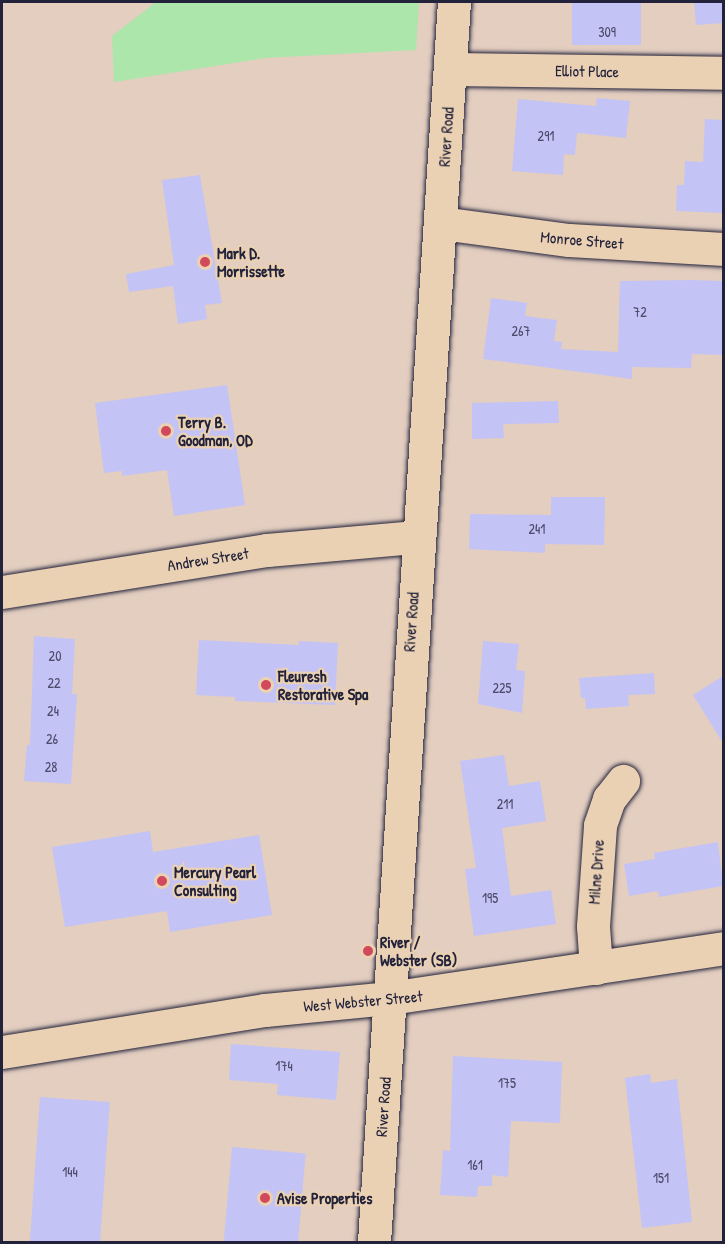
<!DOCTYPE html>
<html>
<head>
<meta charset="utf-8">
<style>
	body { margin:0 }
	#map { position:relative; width:725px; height:1244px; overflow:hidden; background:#e3cec0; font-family:"Patrick Hand",sans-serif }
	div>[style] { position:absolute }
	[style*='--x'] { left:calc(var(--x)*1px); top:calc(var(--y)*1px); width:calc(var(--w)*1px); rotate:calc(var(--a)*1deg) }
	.green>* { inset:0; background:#ace6ab }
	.building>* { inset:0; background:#c4c3f5; transform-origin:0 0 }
	.roads { filter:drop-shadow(0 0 2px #22223b) drop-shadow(0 0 2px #22223b) }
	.minor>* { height:33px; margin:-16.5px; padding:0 16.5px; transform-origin:16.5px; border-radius:16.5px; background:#ebd1b3 }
	.tertiary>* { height:33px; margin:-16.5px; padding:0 16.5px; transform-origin:16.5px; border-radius:16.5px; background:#ebd1b3 }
	.dots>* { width:16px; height:16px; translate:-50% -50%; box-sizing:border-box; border:3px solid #ebd1b3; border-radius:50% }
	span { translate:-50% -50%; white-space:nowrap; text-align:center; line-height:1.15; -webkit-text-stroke:4.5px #ebd1b3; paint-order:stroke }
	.number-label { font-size:14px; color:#4a4a6a }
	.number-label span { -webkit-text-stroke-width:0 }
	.street-label { font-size:16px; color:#22223b }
	.poi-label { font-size:16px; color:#22223b; font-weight:700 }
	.left { translate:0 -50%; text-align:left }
	.frame { position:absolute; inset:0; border:3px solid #22223b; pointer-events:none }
</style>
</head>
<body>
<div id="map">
	<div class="green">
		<div style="clip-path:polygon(156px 2px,419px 2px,416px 50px,265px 58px,114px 82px,112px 36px)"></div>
	</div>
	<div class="building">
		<div style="left:572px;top:2px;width:69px;height:43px"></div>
		<div style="clip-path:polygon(694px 2px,723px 2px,723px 23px,696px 25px)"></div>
		<div style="clip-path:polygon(597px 98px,630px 101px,626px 138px,577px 133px,575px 155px,564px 154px,563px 175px,512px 171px,518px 99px,596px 106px)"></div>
		<div style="clip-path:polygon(705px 119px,723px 120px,723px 213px,676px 211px,677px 185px,684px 185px,685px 161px,703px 162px)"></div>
		<div style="clip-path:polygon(200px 175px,222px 303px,205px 305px,207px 319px,178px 324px,173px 286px,129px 292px,126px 274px,174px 265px,162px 180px)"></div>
		<div style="clip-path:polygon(691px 280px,723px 281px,723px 355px,692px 354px,691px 368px,632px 367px,632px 379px,483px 359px,491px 298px,527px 303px,525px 316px,557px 320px,554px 341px,562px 342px,561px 349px,618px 352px,620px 281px)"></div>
		<div style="clip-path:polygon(227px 385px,245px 505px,174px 516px,167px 470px,122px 476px,122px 471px,104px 473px,95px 403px)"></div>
		<div style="clip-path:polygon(558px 401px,559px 423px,503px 424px,504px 438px,472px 439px,472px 403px)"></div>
		<div style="clip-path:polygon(551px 497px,605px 497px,604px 545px,545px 544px,545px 553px,469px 549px,470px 514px,551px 515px)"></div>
		<div style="clip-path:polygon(34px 636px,75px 639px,72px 694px,77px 694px,71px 784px,24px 781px,27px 745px,30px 745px)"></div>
		<div style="clip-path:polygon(199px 640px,299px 645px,299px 641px,338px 643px,335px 705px,235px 701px,235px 697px,196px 695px)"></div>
		<div style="clip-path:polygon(483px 641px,519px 644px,516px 670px,525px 671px,522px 713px,478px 704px)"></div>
		<div style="clip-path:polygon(654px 673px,655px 694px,628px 695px,629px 706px,586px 709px,585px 698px,581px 698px,579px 678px)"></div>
		<div style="clip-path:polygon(723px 676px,723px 743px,693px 695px)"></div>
		<div style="clip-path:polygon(504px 755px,509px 786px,540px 781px,546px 821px,502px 828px,511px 896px,551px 890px,556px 924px,474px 936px,465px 869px,476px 868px,460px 761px)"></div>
		<div style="clip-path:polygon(150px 831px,153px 852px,259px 835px,272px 915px,170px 932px,167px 911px,65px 927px,52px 847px)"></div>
		<div style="clip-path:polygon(718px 842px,723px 886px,659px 897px,658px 891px,629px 896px,624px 864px,655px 859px,654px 853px)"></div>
		<div style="clip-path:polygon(231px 1044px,340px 1052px,336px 1100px,277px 1095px,278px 1084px,229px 1080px)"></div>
		<div style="clip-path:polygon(453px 1056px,562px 1062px,560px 1123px,511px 1121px,508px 1177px,492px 1175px,492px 1186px,478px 1186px,477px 1197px,440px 1195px,443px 1150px,450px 1151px)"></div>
		<div style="clip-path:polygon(650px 1074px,651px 1083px,677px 1079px,692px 1222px,642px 1228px,625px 1078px)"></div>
		<div style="left:40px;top:1097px;width:70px;height:145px;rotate:4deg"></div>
		<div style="left:232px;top:1147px;width:74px;height:95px;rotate:5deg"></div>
	</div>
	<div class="roads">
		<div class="minor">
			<div style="--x:451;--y:69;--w:273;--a:0.8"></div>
			<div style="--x:441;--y:223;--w:129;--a:7.6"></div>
			<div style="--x:569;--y:240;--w:155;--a:3.3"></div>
			<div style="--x:2;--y:592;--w:268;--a:-9"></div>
			<div style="--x:267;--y:550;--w:150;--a:-5"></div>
			<div style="--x:596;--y:968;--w:42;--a:-94.1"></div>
			<div style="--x:593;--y:926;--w:101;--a:-86"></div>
			<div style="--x:600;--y:825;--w:28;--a:-71"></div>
			<div style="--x:609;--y:799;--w:23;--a:-52"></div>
			<div style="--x:2;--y:1052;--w:266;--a:-9.1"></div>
			<div style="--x:265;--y:1010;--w:126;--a:-5.5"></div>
		</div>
		<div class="tertiary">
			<div style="--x:390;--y:998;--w:338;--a:-8.5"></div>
			<div style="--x:374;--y:1242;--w:1243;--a:-86.31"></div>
		</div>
	</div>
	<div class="dots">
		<div style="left:205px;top:262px;background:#d1495b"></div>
		<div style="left:166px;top:431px;background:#d1495b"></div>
		<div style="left:266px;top:685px;background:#d1495b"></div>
		<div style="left:162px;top:881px;background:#d1495b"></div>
		<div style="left:368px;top:951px;background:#d1495b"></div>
		<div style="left:265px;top:1198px;background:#d1495b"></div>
	</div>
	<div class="number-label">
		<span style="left:607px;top:32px">309</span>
		<span style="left:546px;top:136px">291</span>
		<span style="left:640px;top:312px">72</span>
		<span style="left:521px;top:331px">267</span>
		<span style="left:537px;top:529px">241</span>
		<span style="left:55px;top:656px">20</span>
		<span style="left:54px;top:683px">22</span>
		<span style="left:502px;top:688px">225</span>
		<span style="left:53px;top:711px">24</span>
		<span style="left:52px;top:739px">26</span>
		<span style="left:51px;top:767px">28</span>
		<span style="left:505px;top:804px">211</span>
		<span style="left:490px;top:898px">195</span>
		<span style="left:284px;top:1066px">174</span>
		<span style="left:507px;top:1083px">175</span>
		<span style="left:475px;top:1165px">161</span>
		<span style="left:70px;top:1172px">144</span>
		<span style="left:661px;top:1178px">151</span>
	</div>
	<div class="street-label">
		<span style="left:587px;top:71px;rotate:1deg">Elliot Place</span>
		<span style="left:446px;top:137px;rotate:-86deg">River Road</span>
		<span style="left:582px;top:240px;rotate:5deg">Monroe Street</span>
		<span style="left:208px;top:559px;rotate:-9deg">Andrew Street</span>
		<span style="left:411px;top:622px;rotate:-86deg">River Road</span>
		<span style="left:596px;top:872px;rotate:-86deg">Milne Drive</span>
		<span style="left:363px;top:1001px;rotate:-5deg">West Webster Street</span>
		<span style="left:383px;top:1107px;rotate:-86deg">River Road</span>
	</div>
	<div class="poi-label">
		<span class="left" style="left:217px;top:262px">Mark D.<br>Morrissette</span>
		<span class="left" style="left:178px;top:431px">Terry B.<br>Goodman, OD</span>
		<span class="left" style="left:278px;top:685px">Fleuresh<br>Restorative Spa</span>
		<span class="left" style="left:174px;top:881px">Mercury Pearl<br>Consulting</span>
		<span class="left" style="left:380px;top:951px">River /<br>Webster (SB)</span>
		<span class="left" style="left:277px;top:1198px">Avise Properties</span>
	</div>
	<div class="frame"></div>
</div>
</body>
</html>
